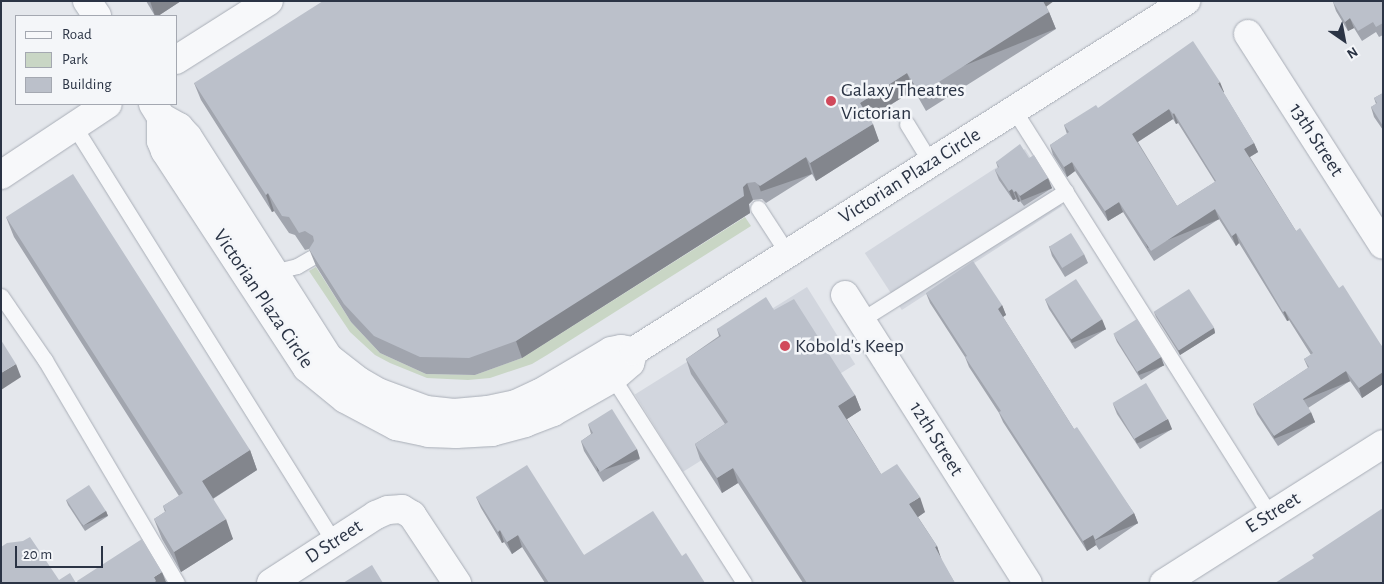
<!DOCTYPE html>
<html>
<head>
<meta charset="utf-8">
<style>
	body { margin:0 }
	#map { position:relative; width:1384px; height:584px; overflow:hidden; background:#e4e7ec; font-family:"Alegreya Sans",sans-serif }
	div>[style] { position:absolute }
	[style*='--x'] { left:calc(var(--x)*1px); top:calc(var(--y)*1px); width:calc(var(--w)*1px); rotate:calc(var(--a)*1deg) }
	.built>* { inset:0; background:#d2d6de; transform-origin:0 0 }
	.green>* { inset:0; background:#c9d6c5 }
	.roads { filter:drop-shadow(0 0 1px #a9aeb7) drop-shadow(0 0 1px #a9aeb7) }
	.service>* { height:15px; margin:-7.5px; padding:0 7.5px; transform-origin:7.5px; border-radius:7.5px; background:#f7f8fa }
	.minor>* { height:28px; margin:-14px; padding:0 14px; transform-origin:14px; border-radius:14px; background:#f7f8fa }
	.tertiary>* { height:28px; margin:-14px; padding:0 14px; transform-origin:14px; border-radius:14px; background:#f7f8fa }
	.wall>* { inset:0; background:#a1a5ae }
	.shaded-wall>* { inset:0; background:#83868d; transform-origin:0 0 }
	.building>* { inset:0; background:#bbc0ca; transform-origin:0 0 }
	.dots>* { width:14px; height:14px; translate:-50% -50%; box-sizing:border-box; border:2px solid #f4f6f9; border-radius:50% }
	span { translate:-50% -50%; white-space:nowrap; text-align:center; line-height:1.15; -webkit-text-stroke:5px #f4f6f9; paint-order:stroke }
	.poi-label { font-size:20px; color:#2b3445 }
	.left { translate:0 -50%; text-align:left }
	.street-label { font-size:20px; color:#2b3445 }
	.frame { position:absolute; inset:0; border:2px solid #2b3445; pointer-events:none }
	.legend { position:absolute; left:15px; top:15px; width:162px; height:90px; box-sizing:border-box; background:#f4f6f9; border:1px solid #a4a8b1; margin:0; padding:6px 9px; list-style:none; font-size:15px; color:#2b3445 }
	.legend li { display:flex; align-items:center; gap:10px; height:25px }
	.legend b { width:25px; border:1px solid #a4a8b1 }
	.north { position:absolute; left:1319px; top:15px; width:50px; height:50px; -webkit-text-stroke:4px #f4f6f9; paint-order:stroke; rotate:147deg; font-size:14px; font-weight:700; line-height:20px; text-align:center; color:#2b3445 }
	.north::after { content:''; display:block; margin:auto; width:18px; height:22px; background:#2b3445; clip-path:polygon(50% 0,100% 100%,50% 72%,0 100%) }
	.scale { position:absolute; left:15px; top:546px; width:88px; height:22px; box-sizing:border-box; border:2px solid #2b3445; border-top:0; padding-left:6px; font-size:15px; line-height:18px; white-space:nowrap; color:#2b3445; -webkit-text-stroke:4px #f4f6f9; paint-order:stroke }
</style>
</head>
<body>
<div id="map">
	<div class="built">
		<div style="left:1025px;top:149px;width:68px;height:191px;rotate:57deg"></div>
		<div style="left:807px;top:287px;width:91px;height:203px;rotate:58deg"></div>
	</div>
	<div class="green">
		<div style="clip-path:polygon(745px 217px,751px 226px,547px 355px,532px 364px,490px 378px,468px 380px,427px 378px,390px 363px,375px 355px,350px 332px,309px 271px,316px 267px,351px 322px,380px 353px,426px 374px,475px 375px,522px 358px)"></div>
	</div>
	<div class="roads">
		<div class="service">
			<div style="--x:1014;--y:110;--w:479;--a:57.7"></div>
			<div style="--x:907;--y:124;--w:46;--a:58.4"></div>
			<div style="--x:74;--y:126;--w:491;--a:58"></div>
			<div style="--x:758;--y:208;--w:55;--a:56.9"></div>
			<div style="--x:273;--y:272;--w:25;--a:-14"></div>
			<div style="--x:297;--y:266;--w:16;--a:-30"></div>
			<div style="--x:1;--y:296;--w:78;--a:55.5"></div>
			<div style="--x:45;--y:360;--w:259;--a:59.4"></div>
			<div style="--x:861;--y:320;--w:242;--a:-32.2"></div>
			<div style="--x:613;--y:378;--w:243;--a:57.4"></div>
		</div>
		<div class="minor">
			<div style="--x:1248;--y:34;--w:250;--a:57.4"></div>
			<div style="--x:176;--y:60;--w:110;--a:-32.4"></div>
			<div style="--x:845;--y:295;--w:341;--a:57.6"></div>
			<div style="--x:271;--y:583;--w:125;--a:-32.9"></div>
			<div style="--x:376;--y:515;--w:13;--a:-23"></div>
			<div style="--x:388;--y:510;--w:14;--a:-4"></div>
			<div style="--x:402;--y:509;--w:12;--a:31"></div>
			<div style="--x:412;--y:515;--w:82;--a:56.5"></div>
			<div style="--x:1164;--y:583;--w:259;--a:-32.4"></div>
		</div>
		<div class="tertiary">
			<div style="--x:87;--y:1;--w:18;--a:56"></div>
			<div style="--x:153;--y:104;--w:15;--a:58"></div>
			<div style="--x:161;--y:117;--w:21;--a:29"></div>
			<div style="--x:179;--y:127;--w:13;--a:48"></div>
			<div style="--x:188;--y:137;--w:261;--a:57.5"></div>
			<div style="--x:328;--y:357;--w:39;--a:38"></div>
			<div style="--x:359;--y:381;--w:24;--a:30"></div>
			<div style="--x:380;--y:393;--w:49;--a:20.3"></div>
			<div style="--x:426;--y:410;--w:28;--a:6"></div>
			<div style="--x:454;--y:413;--w:34;--a:-5"></div>
			<div style="--x:488;--y:410;--w:29;--a:-12"></div>
			<div style="--x:516;--y:404;--w:26;--a:-25"></div>
			<div style="--x:540;--y:393;--w:82;--a:-30.6"></div>
			<div style="--x:611;--y:351;--w:10;--a:-11"></div>
			<div style="--x:621;--y:349;--w:13;--a:9"></div>
			<div style="--x:161;--y:117;--w:24;--a:90"></div>
			<div style="--x:161;--y:141;--w:11;--a:68"></div>
			<div style="--x:165;--y:151;--w:259;--a:56.8"></div>
			<div style="--x:307;--y:368;--w:49;--a:39.2"></div>
			<div style="--x:345;--y:399;--w:58;--a:27.9"></div>
			<div style="--x:396;--y:426;--w:33;--a:12"></div>
			<div style="--x:428;--y:433;--w:28;--a:2"></div>
			<div style="--x:456;--y:434;--w:36;--a:-3"></div>
			<div style="--x:492;--y:432;--w:34;--a:-15"></div>
			<div style="--x:525;--y:423;--w:30;--a:-21"></div>
			<div style="--x:553;--y:412;--w:69;--a:-29.5"></div>
			<div style="--x:613;--y:378;--w:23;--a:-41"></div>
			<div style="--x:630;--y:363;--w:13;--a:-72"></div>
			<div style="--x:634;--y:351;--w:654;--a:-32.38"></div>
			<div style="--x:1;--y:175;--w:128;--a:-33.6"></div>
		</div>
	</div>
	<div class="wall">
		<div style="clip-path:polygon(146px 1px,181px 1px,158px 16px,155px 16px)"></div>
		<div style="clip-path:polygon(1383px 1px,1383px 35px,1379px 37px,1376px 32px,1362px 41px,1354px 28px,1348px 31px,1336px 11px,1333px 2px)"></div>
		<div style="clip-path:polygon(1046px 6px,1049px 12px,1056px 29px,926px 111px,914px 90px,870px 118px,879px 141px,816px 181px,812px 174px,766px 203px,762px 199px,753px 200px,749px 204px,750px 213px,522px 358px,475px 375px,426px 374px,380px 353px,351px 322px,316px 266px,309px 249px,305px 250px,295px 235px,289px 233px,274px 211px,272px 212px,201px 100px,194px 83px)"></div>
		<div style="clip-path:polygon(evenodd,1223px 92px,1254px 143px,1258px 152px,1250px 157px,1296px 231px,1383px 348px,1383px 384px,1362px 398px,1350px 381px,1308px 408px,1315px 422px,1278px 446px,1257px 414px,1253px 404px,1308px 368px,1304px 359px,1311px 355px,1289px 320px,1287px 321px,1239px 243px,1236px 246px,1219px 219px,1154px 261px,1123px 212px,1108px 221px,1075px 171px,1067px 177px,1053px 155px,1050px 145px,1067px 134px,1064px 125px,1098px 108px,1224px 92px,1223px 92px,1173px 119px,1176px 124px,1178px 123px,1215px 182px,1177px 206px,1138px 142px,1173px 119px)"></div>
		<div style="clip-path:polygon(1383px 93px,1383px 130px,1374px 117px,1371px 107px,1376px 104px,1374px 98px)"></div>
		<div style="clip-path:polygon(1029px 158px,1052px 188px,1024px 206px,1020px 201px,1018px 202px,1016px 199px,1013px 200px,999px 180px,995px 170px,998px 168px,996px 162px)"></div>
		<div style="clip-path:polygon(6px 217px,250px 450px,257px 470px,213px 499px,233px 539px,181px 572px,162px 539px,154px 519px,165px 512px,163px 506px,179px 496px,14px 237px)"></div>
		<div style="clip-path:polygon(1049px 246px,1084px 254px,1088px 263px,1065px 277px,1052px 256px)"></div>
		<div style="clip-path:polygon(926px 293px,1002px 305px,1006px 315px,1003px 317px,1074px 429px,1134px 513px,1138px 523px,1099px 550px,1096px 545px,1087px 551px,1003px 422px,999px 413px,969px 367px,965px 357px,930px 303px)"></div>
		<div style="clip-path:polygon(1045px 299px,1106px 329px,1075px 349px,1049px 309px)"></div>
		<div style="clip-path:polygon(774px 310px,855px 395px,861px 410px,847px 419px,881px 474px,925px 512px,918px 517px,937px 546px,941px 560px,955px 583px,803px 583px,738px 483px,722px 493px,700px 459px,695px 444px,725px 424px,691px 374px,686px 359px,719px 336px,717px 329px)"></div>
		<div style="clip-path:polygon(1154px 312px,1214px 328px,1215px 333px,1180px 355px,1156px 317px)"></div>
		<div style="clip-path:polygon(1114px 335px,1164px 365px,1141px 380px,1117px 342px)"></div>
		<div style="clip-path:polygon(1113px 404px,1172px 429px,1140px 449px,1117px 414px)"></div>
		<div style="clip-path:polygon(588px 424px,640px 459px,603px 482px,584px 451px,581px 441px,591px 434px)"></div>
		<div style="clip-path:polygon(476px 497px,584px 555px,682px 556px,705px 583px,545px 583px,522px 547px,512px 554px,504px 542px,502px 543px,481px 508px)"></div>
		<div style="clip-path:polygon(66px 500px,106px 511px,108px 516px,85px 531px,68px 505px)"></div>
	</div>
	<div class="shaded-wall">
		<div style="clip-path:polygon(150px 1px,181px 1px,158px 16px,155px 16px)"></div>
		<div style="clip-path:polygon(1040px 1px,1054px 1px,1043px 9px)"></div>
		<div style="left:1049px;top:12px;width:18px;height:153px;rotate:68deg"></div>
		<div style="clip-path:polygon(1350px 18px,1354px 28px,1348px 31px,1345px 22px)"></div>
		<div style="clip-path:polygon(907px 73px,914px 90px,866px 120px,860px 103px)"></div>
		<div style="clip-path:polygon(1220px 82px,1224px 92px,1221px 93px,1218px 83px)"></div>
		<div style="clip-path:polygon(1169px 109px,1173px 119px,1136px 143px,1132px 134px)"></div>
		<div style="clip-path:polygon(1174px 113px,1178px 123px,1176px 124px,1173px 114px)"></div>
		<div style="clip-path:polygon(873px 124px,879px 141px,816px 181px,810px 163px)"></div>
		<div style="clip-path:polygon(1254px 143px,1258px 152px,1248px 158px,1244px 149px)"></div>
		<div style="left:806px;top:157px;width:18px;height:54px;rotate:71deg"></div>
		<div style="clip-path:polygon(1072px 162px,1075px 171px,1067px 177px,1064px 167px)"></div>
		<div style="left:1048px;top:178px;width:11px;height:33px;rotate:68deg"></div>
		<div style="clip-path:polygon(747px 183px,753px 200px,749px 204px,750px 213px,522px 358px,516px 341px,743px 187px)"></div>
		<div style="clip-path:polygon(1012px 189px,1016px 199px,1013px 200px,1009px 191px)"></div>
		<div style="left:1016px;top:191px;width:11px;height:2px;rotate:68deg"></div>
		<div style="clip-path:polygon(268px 193px,274px 211px,272px 212px,266px 195px)"></div>
		<div style="clip-path:polygon(1119px 202px,1123px 212px,1108px 221px,1105px 211px)"></div>
		<div style="left:1215px;top:209px;width:11px;height:77px;rotate:68deg"></div>
		<div style="clip-path:polygon(1236px 233px,1239px 243px,1236px 246px,1232px 236px)"></div>
		<div style="clip-path:polygon(1002px 305px,1006px 315px,1001px 318px,998px 309px)"></div>
		<div style="left:1285px;top:311px;width:10px;height:2px;rotate:66deg"></div>
		<div style="left:1102px;top:319px;width:11px;height:37px;rotate:68deg"></div>
		<div style="clip-path:polygon(1214px 328px,1215px 333px,1180px 355px,1178px 350px)"></div>
		<div style="left:1161px;top:357px;width:9px;height:27px;rotate:69deg"></div>
		<div style="clip-path:polygon(16px 364px,21px 377px,1px 390px,1px 373px)"></div>
		<div style="left:1346px;top:371px;width:11px;height:51px;rotate:68deg"></div>
		<div style="clip-path:polygon(1383px 372px,1383px 384px,1362px 398px,1359px 388px)"></div>
		<div style="clip-path:polygon(855px 395px,861px 410px,844px 421px,838px 406px)"></div>
		<div style="left:1311px;top:412px;width:11px;height:44px;rotate:68deg"></div>
		<div style="left:1168px;top:419px;width:11px;height:38px;rotate:68deg"></div>
		<div style="left:637px;top:449px;width:10px;height:44px;rotate:73deg"></div>
		<div style="clip-path:polygon(250px 450px,257px 470px,209px 501px,202px 481px)"></div>
		<div style="clip-path:polygon(733px 468px,738px 483px,722px 493px,717px 478px)"></div>
		<div style="clip-path:polygon(920px 497px,925px 512px,915px 519px,909px 504px)"></div>
		<div style="left:106px;top:511px;width:5px;height:27px;rotate:68deg"></div>
		<div style="left:1134px;top:513px;width:11px;height:47px;rotate:68deg"></div>
		<div style="clip-path:polygon(226px 519px,233px 539px,181px 572px,174px 552px)"></div>
		<div style="clip-path:polygon(500px 530px,504px 542px,502px 543px,498px 532px)"></div>
		<div style="clip-path:polygon(518px 535px,522px 547px,512px 554px,507px 542px)"></div>
		<div style="clip-path:polygon(1093px 535px,1096px 545px,1087px 551px,1083px 541px)"></div>
		<div style="clip-path:polygon(937px 546px,942px 561px,935px 547px)"></div>
		<div style="clip-path:polygon(162px 572px,166px 582px,164px 583px,154px 583px,154px 577px)"></div>
	</div>
	<div class="building">
		<div style="clip-path:polygon(323px 1px,1043px 1px,1049px 12px,920px 94px,907px 73px,860px 103px,873px 124px,810px 163px,806px 157px,760px 186px,755px 182px,747px 183px,743px 187px,744px 196px,516px 341px,469px 358px,420px 357px,374px 336px,344px 304px,309px 249px,314px 241px,313px 236px,305px 231px,299px 233px,289px 217px,282px 216px,268px 193px,266px 195px,194px 83px)"></div>
		<div style="clip-path:polygon(1334px 1px,1383px 1px,1383px 23px,1376px 27px,1373px 22px,1358px 31px,1350px 18px,1345px 22px,1333px 2px)"></div>
		<div style="clip-path:polygon(evenodd,1193px 41px,1220px 82px,1218px 83px,1254px 143px,1244px 149px,1296px 231px,1300px 228px,1339px 288px,1343px 285px,1383px 348px,1383px 372px,1359px 388px,1346px 371px,1303px 399px,1311px 412px,1274px 436px,1253px 404px,1309px 367px,1304px 359px,1313px 353px,1285px 311px,1283px 312px,1236px 233px,1232px 236px,1215px 209px,1151px 251px,1119px 202px,1105px 211px,1072px 162px,1064px 167px,1050px 145px,1069px 132px,1064px 125px,1096px 105px,1098px 108px,1193px 41px,1169px 109px,1173px 114px,1174px 113px,1216px 181px,1177px 206px,1132px 134px,1169px 109px)"></div>
		<div style="clip-path:polygon(1383px 93px,1383px 126px,1371px 107px,1377px 103px,1374px 98px)"></div>
		<div style="clip-path:polygon(1020px 144px,1029px 158px,1034px 155px,1048px 178px,1020px 196px,1016px 191px,1014px 192px,1012px 189px,1009px 191px,995px 170px,999px 167px,996px 162px)"></div>
		<div style="clip-path:polygon(73px 174px,250px 450px,202px 481px,226px 519px,174px 552px,154px 519px,166px 511px,163px 506px,183px 493px,6px 217px)"></div>
		<div style="left:1071px;top:233px;width:25px;height:26px;rotate:58deg"></div>
		<div style="clip-path:polygon(973px 261px,1002px 305px,998px 309px,1074px 429px,1077px 427px,1134px 513px,1095px 540px,1093px 535px,1083px 541px,999px 412px,1001px 411px,965px 357px,967px 356px,926px 293px)"></div>
		<div style="left:1076px;top:279px;width:48px;height:37px;rotate:57deg"></div>
		<div style="left:1189px;top:289px;width:46px;height:42px;rotate:57deg"></div>
		<div style="clip-path:polygon(766px 297px,774px 310px,794px 299px,855px 395px,838px 406px,881px 474px,897px 464px,920px 497px,909px 504px,937px 546px,935px 547px,955px 583px,807px 583px,733px 468px,717px 478px,695px 444px,728px 422px,686px 359px,721px 336px,717px 329px)"></div>
		<div style="left:1137px;top:319px;width:45px;height:28px;rotate:58deg"></div>
		<div style="clip-path:polygon(1px 340px,16px 364px,1px 373px)"></div>
		<div style="left:1146px;top:383px;width:42px;height:39px;rotate:59deg"></div>
		<div style="clip-path:polygon(612px 409px,637px 449px,600px 472px,581px 441px,593px 433px,588px 424px)"></div>
		<div style="clip-path:polygon(527px 465px,584px 555px,653px 511px,682px 556px,686px 553px,705px 583px,549px 583px,518px 535px,507px 542px,500px 530px,498px 532px,476px 497px)"></div>
		<div style="left:89px;top:485px;width:31px;height:27px;rotate:57deg"></div>
		<div style="clip-path:polygon(1383px 508px,1383px 583px,1275px 583px,1314px 558px,1312px 555px)"></div>
		<div style="clip-path:polygon(30px 537px,59px 580px,70px 573px,76px 583px,1px 583px,1px 547px,7px 543px,23px 541px)"></div>
		<div style="clip-path:polygon(142px 539px,162px 572px,154px 577px,156px 581px,154px 583px,78px 583px,77px 581px)"></div>
		<div style="clip-path:polygon(372px 565px,383px 583px,343px 583px)"></div>
	</div>
	<div class="dots">
		<div style="left:831px;top:101px;background:#d1495b"></div>
		<div style="left:785px;top:346px;background:#d1495b"></div>
	</div>
	<div class="poi-label">
		<span class="left" style="left:841px;top:102px">Galaxy Theatres<br>Victorian</span>
		<span class="left" style="left:795px;top:346px">Kobold's Keep</span>
	</div>
	<div class="street-label">
		<span style="left:1316px;top:140px;rotate:57deg">13th Street</span>
		<span style="left:910px;top:176px;rotate:-32deg">Victorian Plaza Circle</span>
		<span style="left:263px;top:299px;rotate:56deg">Victorian Plaza Circle</span>
		<span style="left:936px;top:439px;rotate:58deg">12th Street</span>
		<span style="left:1273px;top:513px;rotate:-32deg">E Street</span>
		<span style="left:334px;top:542px;rotate:-33deg">D Street</span>
	</div>
	<div class="frame"></div>
	<ul class="legend">
	<li><b style="height:6px;background:#f7f8fa"></b>Road</li>
	<li><b style="height:14px;background:#c9d6c5"></b>Park</li>
	<li><b style="height:14px;background:#bbc0ca"></b>Building</li>
	</ul>
	<div class="north">N</div>
	<div class="scale">20 m</div>
</div>
</body>
</html>
